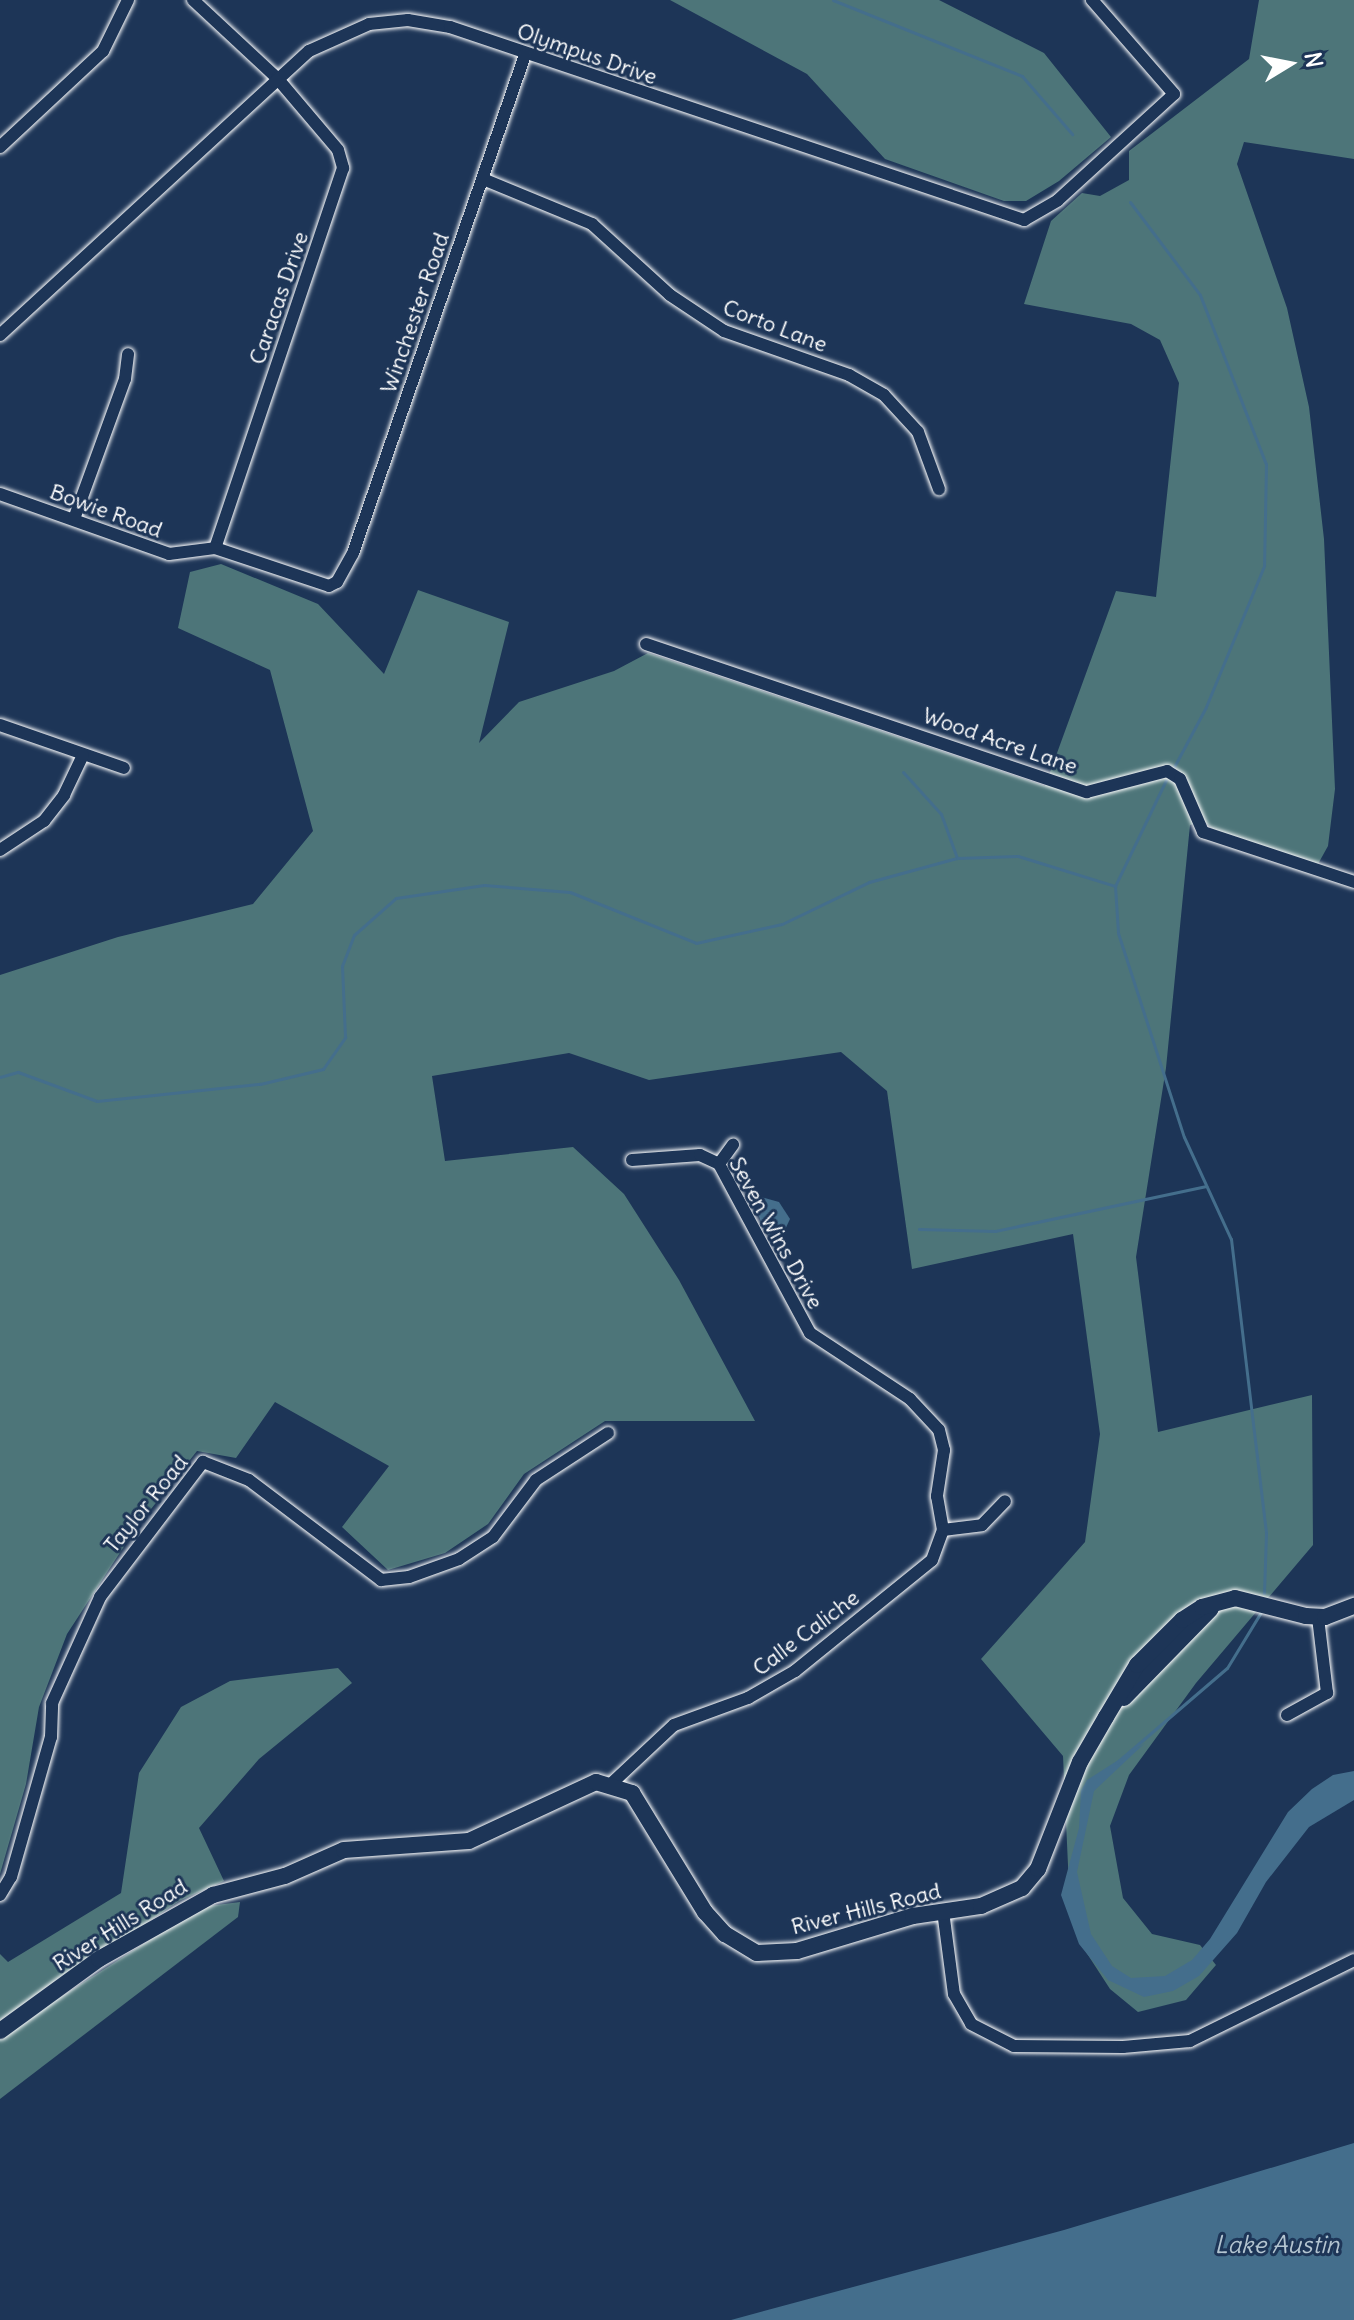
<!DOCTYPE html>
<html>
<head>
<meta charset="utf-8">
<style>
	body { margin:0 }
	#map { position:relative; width:1354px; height:2320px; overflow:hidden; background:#1d3557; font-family:Delius,sans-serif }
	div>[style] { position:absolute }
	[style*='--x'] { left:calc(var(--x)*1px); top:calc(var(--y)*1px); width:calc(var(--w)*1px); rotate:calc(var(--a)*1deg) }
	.green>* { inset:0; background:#4d7579 }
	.water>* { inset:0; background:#446e8c }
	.stream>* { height:3px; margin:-1.5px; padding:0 1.5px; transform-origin:1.5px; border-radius:1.5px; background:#446e8c }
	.roads { filter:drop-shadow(0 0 2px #fff) drop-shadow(0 0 2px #fff) }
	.street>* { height:12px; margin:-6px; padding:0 6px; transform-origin:6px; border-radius:6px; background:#1d3557 }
	.secondary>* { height:16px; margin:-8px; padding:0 8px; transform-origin:8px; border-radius:8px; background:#1d3557 }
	span { translate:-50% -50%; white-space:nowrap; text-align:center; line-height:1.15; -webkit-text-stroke:6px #1d3557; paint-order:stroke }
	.street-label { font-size:22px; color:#fff }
	.water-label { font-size:24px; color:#b4c5d1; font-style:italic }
	.north { position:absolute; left:1250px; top:24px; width:80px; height:80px; -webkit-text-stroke:6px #1d3557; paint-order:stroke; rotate:80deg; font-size:22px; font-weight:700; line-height:32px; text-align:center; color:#fff }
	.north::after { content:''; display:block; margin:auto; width:28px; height:36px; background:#fff; clip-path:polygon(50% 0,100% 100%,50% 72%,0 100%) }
</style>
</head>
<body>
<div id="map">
	<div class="green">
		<div style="clip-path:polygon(670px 0,939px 0,1044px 53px,1111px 137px,1059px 181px,1026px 201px,1004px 201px,885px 159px,807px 74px)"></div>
		<div style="clip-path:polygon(1259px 0,1354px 0,1354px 159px,1244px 142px,1237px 164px,1287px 308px,1309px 407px,1324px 539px,1335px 789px,1328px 846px,1318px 864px,1216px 832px,1204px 821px,1190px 825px,1166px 1068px,1136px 1257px,1158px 1432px,1312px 1395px,1313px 1545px,1196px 1683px,1129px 1775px,1110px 1826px,1123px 1898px,1152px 1934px,1200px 1945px,1216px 1965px,1186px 2000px,1138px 2012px,1110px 1989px,1086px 1952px,1069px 1887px,1063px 1756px,981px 1659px,1085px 1542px,1100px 1434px,1073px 1234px,912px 1269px,887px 1091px,841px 1052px,649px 1080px,569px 1053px,432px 1076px,445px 1161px,573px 1147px,624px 1194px,679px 1280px,755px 1421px,605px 1421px,524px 1474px,488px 1524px,445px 1553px,388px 1570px,342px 1527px,389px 1466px,275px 1402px,236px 1458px,197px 1451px,136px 1528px,67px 1634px,39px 1707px,26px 1784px,0 1874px,0 975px,118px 937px,253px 904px,313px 831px,270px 670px,178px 628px,190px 572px,221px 564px,318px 604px,384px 674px,418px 590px,509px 622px,479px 743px,519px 702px,614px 671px,648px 653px,1045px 786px,1116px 591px,1156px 597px,1179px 383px,1160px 340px,1131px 324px,1024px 304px,1051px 221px,1082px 193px,1100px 196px,1129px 180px,1129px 151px,1249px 59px)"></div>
		<div style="clip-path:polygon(338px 1668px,352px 1683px,259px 1759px,199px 1828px,224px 1881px,179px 1901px,0 2022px,0 1954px,8px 1962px,121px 1893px,139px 1773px,181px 1707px,230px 1681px)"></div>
		<div style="clip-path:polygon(240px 1902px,238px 1917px,0 2099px,0 2036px,201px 1907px)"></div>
	</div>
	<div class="water">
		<div style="clip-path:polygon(761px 1197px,779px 1202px,790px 1219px,782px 1236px,772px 1238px,765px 1231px,754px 1204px)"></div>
		<div style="clip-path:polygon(1145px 1743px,1094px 1791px,1077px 1872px,1091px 1934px,1112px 1966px,1131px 1978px,1165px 1976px,1192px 1960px,1210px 1939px,1288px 1812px,1312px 1789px,1333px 1775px,1354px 1771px,1354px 1800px,1309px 1827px,1266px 1882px,1237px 1933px,1199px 1976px,1173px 1991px,1144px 1997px,1108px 1980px,1079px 1944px,1061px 1895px,1079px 1828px,1081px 1791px,1087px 1780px)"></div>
		<div style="clip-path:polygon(1354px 2143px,1354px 2320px,731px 2320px,1064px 2230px)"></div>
	</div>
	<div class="stream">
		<div style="--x:833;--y:0;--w:204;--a:21.9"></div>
		<div style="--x:1022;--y:76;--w:77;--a:49.2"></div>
		<div style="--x:1130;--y:202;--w:116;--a:53"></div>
		<div style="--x:1200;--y:295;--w:181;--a:68.7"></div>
		<div style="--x:1266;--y:464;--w:102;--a:91.1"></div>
		<div style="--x:1264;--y:566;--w:152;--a:112.4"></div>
		<div style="--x:1206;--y:707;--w:68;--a:118.1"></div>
		<div style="--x:903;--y:772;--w:57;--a:47.9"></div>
		<div style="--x:941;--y:814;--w:47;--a:70"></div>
		<div style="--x:1166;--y:780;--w:118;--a:115.7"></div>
		<div style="--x:1115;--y:886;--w:47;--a:86.3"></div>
		<div style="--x:1118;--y:933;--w:214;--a:72.1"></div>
		<div style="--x:1184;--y:1137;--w:112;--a:65.3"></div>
		<div style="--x:1231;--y:1239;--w:296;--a:83.2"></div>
		<div style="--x:1266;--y:1533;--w:60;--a:91.9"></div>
		<div style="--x:0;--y:1077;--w:19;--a:-16"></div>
		<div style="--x:18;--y:1072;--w:84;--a:20.2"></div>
		<div style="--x:97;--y:1101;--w:164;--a:-6"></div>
		<div style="--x:260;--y:1084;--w:65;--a:-13.4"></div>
		<div style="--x:323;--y:1069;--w:39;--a:-55"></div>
		<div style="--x:345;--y:1037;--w:71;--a:-92.4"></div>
		<div style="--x:342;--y:966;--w:33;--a:-69"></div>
		<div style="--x:354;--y:935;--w:56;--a:-41.4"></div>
		<div style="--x:396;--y:898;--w:89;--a:-8.4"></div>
		<div style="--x:484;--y:885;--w:86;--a:4.7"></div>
		<div style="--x:570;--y:892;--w:136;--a:22"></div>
		<div style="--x:696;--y:943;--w:88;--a:-12.5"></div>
		<div style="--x:782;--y:924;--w:97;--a:-25.8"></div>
		<div style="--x:869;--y:882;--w:91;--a:-15.3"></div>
		<div style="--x:957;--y:858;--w:61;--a:-1.9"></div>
		<div style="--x:1018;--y:856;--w:102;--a:17.2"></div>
		<div style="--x:919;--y:1229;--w:76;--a:1.5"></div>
		<div style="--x:995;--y:1231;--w:216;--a:-12"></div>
		<div style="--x:1116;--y:1763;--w:146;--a:-40.6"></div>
		<div style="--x:1227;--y:1668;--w:66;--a:-58.7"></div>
	</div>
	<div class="roads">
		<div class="street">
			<div style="--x:193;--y:0;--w:115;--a:42.9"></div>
			<div style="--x:277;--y:78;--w:94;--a:49.7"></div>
			<div style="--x:338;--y:150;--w:19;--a:74"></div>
			<div style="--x:343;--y:168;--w:401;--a:108.6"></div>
			<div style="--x:0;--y:147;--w:141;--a:-43"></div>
			<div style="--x:103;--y:51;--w:57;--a:-63.9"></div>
			<div style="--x:483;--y:179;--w:118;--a:22.4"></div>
			<div style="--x:592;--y:224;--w:105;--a:42.3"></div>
			<div style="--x:670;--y:295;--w:65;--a:33.7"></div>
			<div style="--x:724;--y:331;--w:133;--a:19.4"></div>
			<div style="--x:849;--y:375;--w:40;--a:29.7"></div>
			<div style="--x:884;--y:395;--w:50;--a:47.4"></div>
			<div style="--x:918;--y:432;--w:61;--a:69.8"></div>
			<div style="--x:0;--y:335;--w:420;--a:-42.6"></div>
			<div style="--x:309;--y:51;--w:66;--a:-24.2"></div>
			<div style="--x:369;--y:24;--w:39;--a:-6"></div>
			<div style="--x:408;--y:20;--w:43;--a:9.5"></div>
			<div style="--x:450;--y:27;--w:606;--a:18.58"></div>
			<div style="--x:1024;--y:220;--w:39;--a:-30"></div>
			<div style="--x:1058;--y:200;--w:157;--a:-42.4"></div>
			<div style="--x:1174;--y:94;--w:125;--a:-131.1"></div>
			<div style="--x:0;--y:494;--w:179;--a:19.5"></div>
			<div style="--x:169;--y:554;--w:46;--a:-7.4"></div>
			<div style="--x:215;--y:548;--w:120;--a:18.4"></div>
			<div style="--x:329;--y:586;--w:9;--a:-27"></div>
			<div style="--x:337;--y:582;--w:33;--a:-61"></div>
			<div style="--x:353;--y:553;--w:527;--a:-70.95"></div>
			<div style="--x:74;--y:519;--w:149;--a:-70"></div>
			<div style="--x:125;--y:379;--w:25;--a:-83"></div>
			<div style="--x:646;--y:644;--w:465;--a:18.6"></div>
			<div style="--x:1087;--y:792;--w:83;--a:-14.7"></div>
			<div style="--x:1167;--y:771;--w:15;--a:32"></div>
			<div style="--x:1180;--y:779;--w:58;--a:66.5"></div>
			<div style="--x:1203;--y:832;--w:159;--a:18.3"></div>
			<div style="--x:0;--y:725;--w:131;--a:19.1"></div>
			<div style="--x:0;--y:850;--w:53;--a:-33.4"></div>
			<div style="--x:44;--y:821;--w:33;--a:-52"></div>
			<div style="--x:64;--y:795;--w:44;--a:-64.6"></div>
			<div style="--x:632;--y:1160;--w:68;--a:-4.2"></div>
			<div style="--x:700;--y:1155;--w:21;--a:25"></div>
			<div style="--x:719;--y:1164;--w:192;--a:61.7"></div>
			<div style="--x:810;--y:1333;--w:120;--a:33.4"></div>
			<div style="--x:910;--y:1399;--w:42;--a:46.9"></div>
			<div style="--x:939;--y:1430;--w:21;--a:76"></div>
			<div style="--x:944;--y:1450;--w:47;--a:98.7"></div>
			<div style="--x:937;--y:1496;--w:35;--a:80"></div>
			<div style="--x:719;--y:1164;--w:24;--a:-54"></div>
			<div style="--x:1287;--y:1715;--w:46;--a:-28.8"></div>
			<div style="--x:1327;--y:1693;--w:77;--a:-96.8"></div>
			<div style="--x:612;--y:1783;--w:85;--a:-43.1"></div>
			<div style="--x:674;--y:1725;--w:79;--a:-20"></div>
			<div style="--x:748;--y:1698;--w:54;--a:-29.9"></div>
			<div style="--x:795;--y:1671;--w:176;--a:-39"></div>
			<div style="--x:932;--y:1560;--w:32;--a:-70"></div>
			<div style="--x:943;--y:1530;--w:39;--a:-7"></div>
			<div style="--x:982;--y:1525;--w:33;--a:-46"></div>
			<div style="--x:0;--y:1895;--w:21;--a:-59"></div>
			<div style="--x:11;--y:1877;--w:146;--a:-74.1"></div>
			<div style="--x:51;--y:1737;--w:34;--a:-88"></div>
			<div style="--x:52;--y:1703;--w:116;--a:-65.6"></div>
			<div style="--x:100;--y:1597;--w:170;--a:-52.7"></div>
			<div style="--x:203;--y:1462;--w:49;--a:21.4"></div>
			<div style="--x:249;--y:1480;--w:166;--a:37.1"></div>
			<div style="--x:381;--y:1580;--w:28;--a:-6"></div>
			<div style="--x:409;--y:1577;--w:53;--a:-19.8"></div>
			<div style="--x:459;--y:1559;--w:40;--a:-32.9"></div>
			<div style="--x:493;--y:1537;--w:71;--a:-53"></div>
			<div style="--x:536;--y:1480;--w:86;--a:-33.1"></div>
			<div style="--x:943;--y:1911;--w:84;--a:82.5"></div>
			<div style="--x:954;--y:1994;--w:34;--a:60"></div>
			<div style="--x:971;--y:2024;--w:48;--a:27.1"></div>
			<div style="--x:1014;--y:2046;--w:109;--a:0.5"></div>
			<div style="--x:1123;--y:2047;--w:67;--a:-5.1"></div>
			<div style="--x:1190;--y:2041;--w:183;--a:-26.3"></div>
		</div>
		<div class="secondary">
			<div style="--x:1124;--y:1698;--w:124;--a:-45.7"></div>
			<div style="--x:0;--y:2031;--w:122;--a:-36"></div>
			<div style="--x:99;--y:1959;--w:131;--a:-29.3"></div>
			<div style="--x:213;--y:1895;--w:74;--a:-14.8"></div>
			<div style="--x:285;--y:1876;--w:64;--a:-23.8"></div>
			<div style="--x:344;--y:1850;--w:125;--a:-4.1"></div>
			<div style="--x:469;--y:1841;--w:140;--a:-24.9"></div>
			<div style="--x:596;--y:1782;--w:38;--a:17"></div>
			<div style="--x:632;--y:1793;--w:140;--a:58.5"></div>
			<div style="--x:705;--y:1912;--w:30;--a:48"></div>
			<div style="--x:725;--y:1934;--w:37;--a:31"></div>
			<div style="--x:757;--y:1953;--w:40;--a:-2.9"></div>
			<div style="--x:797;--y:1951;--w:121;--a:-16.8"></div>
			<div style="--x:913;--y:1916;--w:69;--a:-8.4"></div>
			<div style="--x:981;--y:1906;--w:45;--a:-23.7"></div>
			<div style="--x:1022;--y:1888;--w:25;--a:-50"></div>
			<div style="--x:1038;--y:1869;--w:115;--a:-68.6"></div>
			<div style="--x:1080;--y:1762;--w:52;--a:-60"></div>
			<div style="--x:1106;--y:1717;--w:61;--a:-59.2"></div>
			<div style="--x:1137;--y:1665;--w:64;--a:-45"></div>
			<div style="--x:1182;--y:1620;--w:24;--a:-33"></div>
			<div style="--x:1202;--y:1607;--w:34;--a:-15"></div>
			<div style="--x:1235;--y:1598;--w:73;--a:14.2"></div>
			<div style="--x:1306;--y:1616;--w:19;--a:3"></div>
			<div style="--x:1325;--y:1617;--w:31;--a:-21"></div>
		</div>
	</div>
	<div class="street-label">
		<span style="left:587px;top:54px;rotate:19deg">Olympus Drive</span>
		<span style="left:279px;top:298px;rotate:-71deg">Caracas Drive</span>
		<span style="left:415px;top:313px;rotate:-71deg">Winchester Road</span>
		<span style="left:775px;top:326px;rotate:21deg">Corto Lane</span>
		<span style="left:106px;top:511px;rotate:20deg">Bowie Road</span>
		<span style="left:1000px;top:741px;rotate:19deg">Wood Acre Lane</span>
		<span style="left:776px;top:1233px;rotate:61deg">Seven Wins Drive</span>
		<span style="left:146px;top:1504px;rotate:-51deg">Taylor Road</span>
		<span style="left:806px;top:1633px;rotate:-37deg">Calle Caliche</span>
		<span style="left:866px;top:1909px;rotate:-14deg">River Hills Road</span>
		<span style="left:120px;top:1925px;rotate:-32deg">River Hills Road</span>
	</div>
	<div class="water-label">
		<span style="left:1277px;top:2245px">Lake Austin</span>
	</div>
	<div class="north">N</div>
</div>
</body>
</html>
